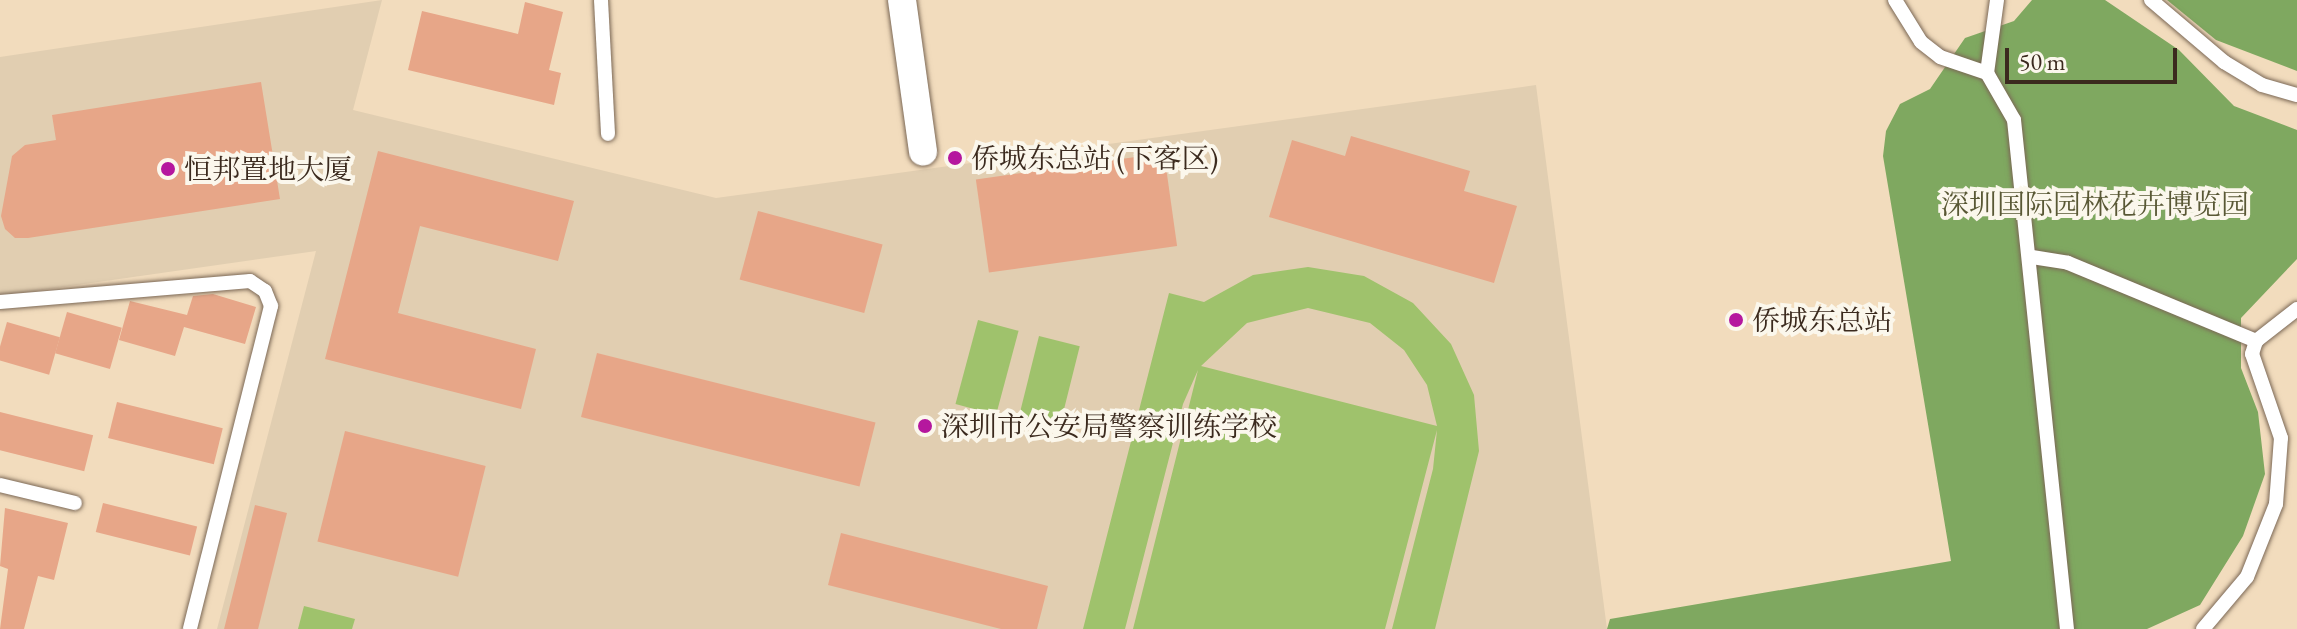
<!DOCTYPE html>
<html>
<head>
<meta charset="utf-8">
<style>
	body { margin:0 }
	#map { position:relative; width:2297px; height:629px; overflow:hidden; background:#f2dcbd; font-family:"EB Garamond","Noto Serif SC",serif }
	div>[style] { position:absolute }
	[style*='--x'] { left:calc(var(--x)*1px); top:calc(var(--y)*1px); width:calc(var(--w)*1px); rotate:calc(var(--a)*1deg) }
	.built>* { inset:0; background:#e1ceb1 }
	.green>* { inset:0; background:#9fc26c; transform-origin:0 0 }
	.forest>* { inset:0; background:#7fa860 }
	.building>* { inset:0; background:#e7a688; transform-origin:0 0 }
	.roads { filter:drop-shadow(0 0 2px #7b6856) drop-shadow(0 0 2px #7b6856) }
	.lane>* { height:14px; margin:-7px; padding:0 7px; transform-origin:7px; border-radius:7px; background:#fff }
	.street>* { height:28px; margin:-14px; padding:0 14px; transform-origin:14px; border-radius:14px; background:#fff }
	.dots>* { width:22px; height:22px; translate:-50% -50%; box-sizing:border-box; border:4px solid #fbf7ec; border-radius:50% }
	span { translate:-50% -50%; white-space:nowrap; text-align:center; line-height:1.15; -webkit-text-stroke:8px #fbf7ec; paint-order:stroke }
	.poi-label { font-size:28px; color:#3b2a1e }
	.left { translate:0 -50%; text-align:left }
	.park-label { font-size:28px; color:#595835 }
	.scale { position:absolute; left:2005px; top:48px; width:172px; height:36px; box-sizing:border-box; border:4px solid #3b2a1e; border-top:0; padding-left:10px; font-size:24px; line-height:28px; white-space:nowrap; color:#3b2a1e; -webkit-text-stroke:6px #fbf7ec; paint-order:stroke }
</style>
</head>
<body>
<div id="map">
	<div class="built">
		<div style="clip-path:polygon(382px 0,353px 110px,716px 198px,1536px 85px,1607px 629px,217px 629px,316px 251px,0 296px,0 57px)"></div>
	</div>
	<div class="green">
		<div style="clip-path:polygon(evenodd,1308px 267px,1364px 276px,1413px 303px,1451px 344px,1474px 395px,1479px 451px,1435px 629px,1392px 629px,1433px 469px,1437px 430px,1385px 629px,1133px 629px,1198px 370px,1183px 404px,1125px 629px,1083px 629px,1169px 293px,1204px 302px,1253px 275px,1308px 267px,1308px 308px,1370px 323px,1404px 350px,1427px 385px,1437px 426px,1201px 366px,1247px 323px,1308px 308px)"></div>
		<div style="left:978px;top:320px;width:42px;height:87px;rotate:15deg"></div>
		<div style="left:1039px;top:336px;width:42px;height:86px;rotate:14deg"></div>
		<div style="clip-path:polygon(304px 606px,355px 619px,352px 629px,298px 629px)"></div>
	</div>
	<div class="forest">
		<div style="clip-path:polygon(2032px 0,2105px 0,2179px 50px,2234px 106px,2297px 130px,2297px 259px,2241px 318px,2241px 368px,2258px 412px,2265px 474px,2243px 536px,2200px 605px,2147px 629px,1607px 629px,1610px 619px,1951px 561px,1883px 156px,1886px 131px,1900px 104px,1930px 89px,1965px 38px,2014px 21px)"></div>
		<div style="clip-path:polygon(2167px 0,2297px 0,2297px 71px,2216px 40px)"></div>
	</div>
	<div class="building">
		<div style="clip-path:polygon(525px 2px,563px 12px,549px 70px,561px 73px,554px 105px,408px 70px,422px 11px,518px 34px)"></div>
		<div style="clip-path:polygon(261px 82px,280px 199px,28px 238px,15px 238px,5px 229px,1px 216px,12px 156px,25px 145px,56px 140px,52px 115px)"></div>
		<div style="clip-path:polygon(1351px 136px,1470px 171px,1464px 191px,1517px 206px,1494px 283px,1269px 217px,1292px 140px,1345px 156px)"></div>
		<div style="clip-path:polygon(378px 151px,574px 201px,558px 261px,420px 226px,398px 313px,536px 349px,521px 409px,325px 359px)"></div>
		<div style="left:1164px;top:153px;width:94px;height:190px;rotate:82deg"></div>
		<div style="left:758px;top:211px;width:129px;height:71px;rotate:15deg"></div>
		<div style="clip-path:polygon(213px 294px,256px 307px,245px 344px,184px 327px,175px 356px,119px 340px,130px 301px,187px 315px,193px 296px)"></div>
		<div style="left:67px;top:312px;width:57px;height:43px;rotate:16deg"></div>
		<div style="left:7px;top:322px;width:55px;height:39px;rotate:16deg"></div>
		<div style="left:597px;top:353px;width:287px;height:66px;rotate:14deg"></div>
		<div style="left:117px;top:402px;width:109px;height:37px;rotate:14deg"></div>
		<div style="left:0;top:412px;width:96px;height:37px;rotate:14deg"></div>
		<div style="left:345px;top:431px;width:145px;height:114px;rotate:14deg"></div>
		<div style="left:103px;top:503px;width:97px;height:30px;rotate:14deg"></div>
		<div style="left:255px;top:505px;width:33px;height:128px;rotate:14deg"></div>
		<div style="clip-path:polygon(5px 508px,68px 523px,54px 580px,38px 576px,24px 629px,0 629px,8px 569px,0 566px)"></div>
		<div style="clip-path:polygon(841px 533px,1048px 586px,1037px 629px,1001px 629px,828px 585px)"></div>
	</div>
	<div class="roads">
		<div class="lane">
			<div style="--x:601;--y:0;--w:134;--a:87"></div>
			<div style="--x:1895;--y:0;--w:49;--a:58.2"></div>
			<div style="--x:1921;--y:42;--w:24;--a:38"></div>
			<div style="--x:1940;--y:57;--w:50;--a:18.8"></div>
			<div style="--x:1987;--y:73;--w:54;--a:60.1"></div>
			<div style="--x:2014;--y:120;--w:512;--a:84.06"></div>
			<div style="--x:2151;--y:0;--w:96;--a:40.3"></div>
			<div style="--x:2224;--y:62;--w:44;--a:31.2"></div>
			<div style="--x:2262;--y:85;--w:36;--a:16"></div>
			<div style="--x:1987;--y:73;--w:74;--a:-82.2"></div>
			<div style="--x:2032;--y:257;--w:36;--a:9"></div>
			<div style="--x:2068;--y:263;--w:204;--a:22.5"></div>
			<div style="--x:0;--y:302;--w:251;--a:-4.8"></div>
			<div style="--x:250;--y:281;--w:18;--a:34"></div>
			<div style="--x:265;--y:291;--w:16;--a:68"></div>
			<div style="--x:271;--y:306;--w:333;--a:104.1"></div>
			<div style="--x:0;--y:485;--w:77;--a:13.5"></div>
			<div style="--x:2203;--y:629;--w:68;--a:-49.8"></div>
			<div style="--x:2247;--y:577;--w:79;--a:-68.3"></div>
			<div style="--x:2276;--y:504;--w:66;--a:-85.7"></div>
			<div style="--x:2281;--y:438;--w:89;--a:-109"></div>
			<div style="--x:2252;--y:354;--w:14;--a:-73"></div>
			<div style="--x:2256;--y:341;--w:52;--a:-38"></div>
		</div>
		<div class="street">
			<div style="--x:902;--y:0;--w:153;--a:82.1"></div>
		</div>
	</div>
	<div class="dots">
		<div style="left:955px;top:158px;background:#b5179e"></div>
		<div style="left:168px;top:169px;background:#b5179e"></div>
		<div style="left:1736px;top:320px;background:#b5179e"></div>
		<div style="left:925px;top:426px;background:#b5179e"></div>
	</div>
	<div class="poi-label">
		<span class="left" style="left:971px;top:158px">侨城东总站 (下客区)</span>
		<span class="left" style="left:184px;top:169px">恒邦置地大厦</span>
		<span class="left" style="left:1752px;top:320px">侨城东总站</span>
		<span class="left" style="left:941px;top:426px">深圳市公安局警察训练学校</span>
	</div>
	<div class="park-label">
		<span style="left:2095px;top:204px">深圳国际园林花卉博览园</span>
	</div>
	<div class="scale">50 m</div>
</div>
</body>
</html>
